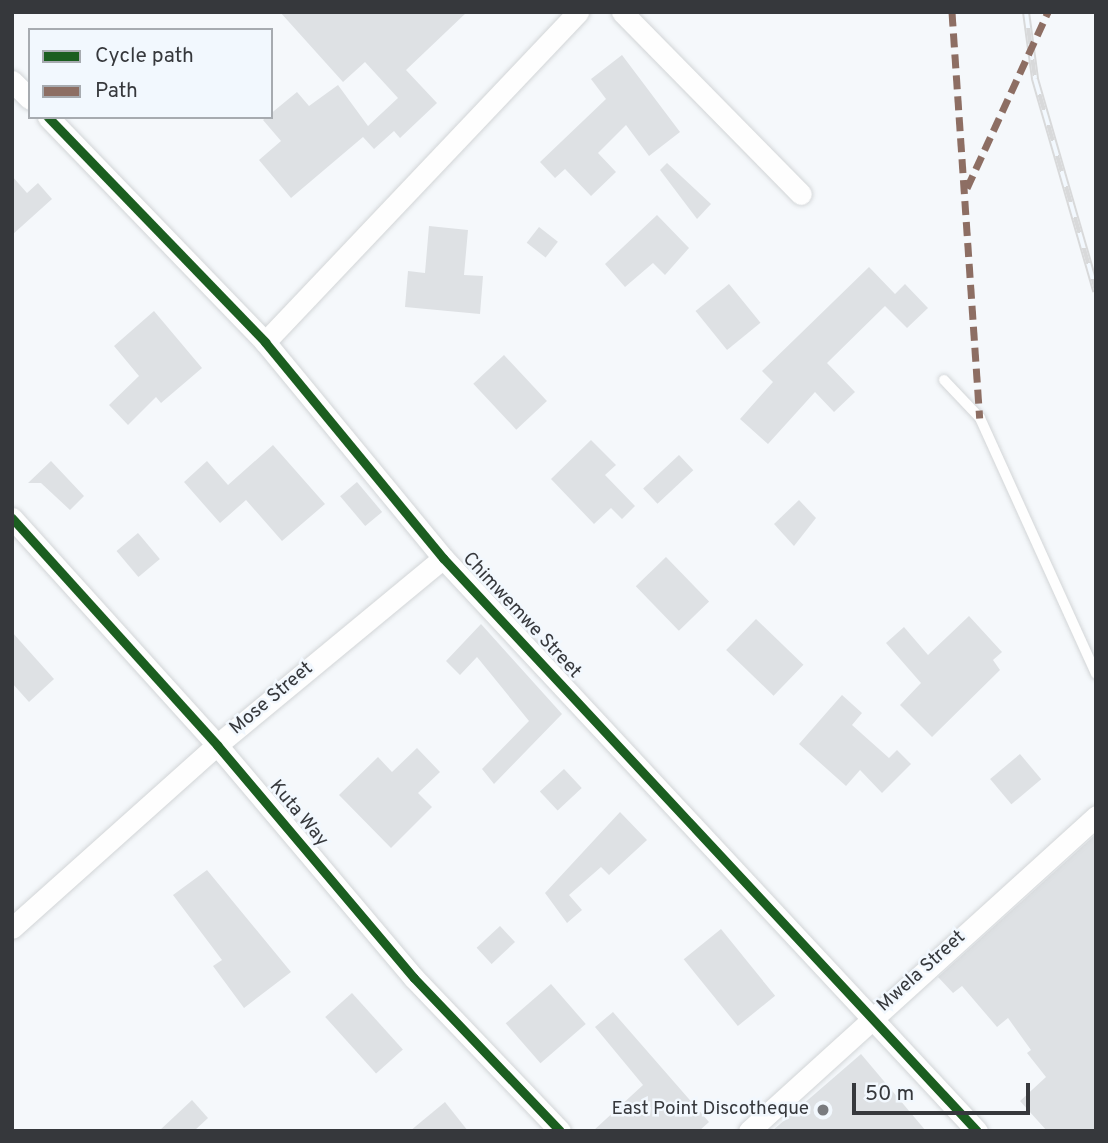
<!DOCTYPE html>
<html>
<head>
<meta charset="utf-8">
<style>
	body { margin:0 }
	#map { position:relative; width:1108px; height:1143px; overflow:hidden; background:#f5f8fb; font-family:Overpass,sans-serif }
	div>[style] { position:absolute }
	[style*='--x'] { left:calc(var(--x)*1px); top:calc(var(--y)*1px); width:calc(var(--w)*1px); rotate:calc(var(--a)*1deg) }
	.building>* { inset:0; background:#dee1e4; transform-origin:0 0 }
	.roads { filter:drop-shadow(0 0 2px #d2d5d7) drop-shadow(0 0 2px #d2d5d7) }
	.lane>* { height:10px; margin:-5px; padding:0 5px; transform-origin:5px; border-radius:5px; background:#fefefe }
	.street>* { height:21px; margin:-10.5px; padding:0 10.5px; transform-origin:10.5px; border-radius:10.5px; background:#fefefe }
	.rail>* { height:8px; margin-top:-4px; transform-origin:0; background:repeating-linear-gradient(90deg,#f2f8fe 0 16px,#d8d9da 0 32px); box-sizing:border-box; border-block:2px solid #d8d9da }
	.quiet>* { height:7px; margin-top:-3.5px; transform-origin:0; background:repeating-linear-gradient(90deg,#8d6e63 0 14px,transparent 0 21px) }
	.cycleway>* { height:9px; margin:-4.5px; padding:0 4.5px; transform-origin:4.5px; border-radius:4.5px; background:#1b5e20 }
	.dots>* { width:19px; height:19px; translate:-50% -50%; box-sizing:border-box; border:4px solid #f2f8fe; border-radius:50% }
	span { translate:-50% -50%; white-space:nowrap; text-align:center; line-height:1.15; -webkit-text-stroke:5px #f2f8fe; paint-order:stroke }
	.street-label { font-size:19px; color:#36383c }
	.poi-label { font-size:19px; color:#36383c }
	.right { translate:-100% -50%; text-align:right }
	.frame { position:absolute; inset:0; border:14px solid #36383c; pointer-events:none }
	.legend { position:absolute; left:28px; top:28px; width:245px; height:91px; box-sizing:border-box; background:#f2f8fe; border:2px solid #a7abb0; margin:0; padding:9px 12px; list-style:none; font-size:21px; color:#36383c }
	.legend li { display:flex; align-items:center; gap:14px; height:35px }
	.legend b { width:35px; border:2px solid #a7abb0 }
	.scale { position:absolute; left:852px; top:1083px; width:178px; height:32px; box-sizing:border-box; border:4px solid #36383c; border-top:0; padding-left:9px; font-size:21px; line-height:24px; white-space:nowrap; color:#36383c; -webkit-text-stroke:5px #f2f8fe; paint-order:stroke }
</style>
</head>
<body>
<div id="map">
	<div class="building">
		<div style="clip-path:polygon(280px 12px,467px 12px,406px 70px,437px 103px,400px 138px,394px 131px,374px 149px,363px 137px,291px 198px,259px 160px,281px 141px,263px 120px,297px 92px,309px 106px,338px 85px,368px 126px,398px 98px,365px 62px,343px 82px)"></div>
		<div style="clip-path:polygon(622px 55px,680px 132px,649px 156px,626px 125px,598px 153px,616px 172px,591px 196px,565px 169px,555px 178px,540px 162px,606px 99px,591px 79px)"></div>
		<div style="clip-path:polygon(667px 163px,711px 204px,697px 219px,660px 170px)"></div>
		<div style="clip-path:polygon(12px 176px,27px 193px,38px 183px,52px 199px,12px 235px)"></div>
		<div style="clip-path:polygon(657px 215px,689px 248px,665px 275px,653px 263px,625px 287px,605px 264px)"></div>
		<div style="clip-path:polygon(429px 226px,468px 230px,464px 275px,483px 276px,480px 314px,405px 307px,408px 271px,425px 273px)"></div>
		<div style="left:539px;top:227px;width:24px;height:20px;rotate:38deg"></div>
		<div style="clip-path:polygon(869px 267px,895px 294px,905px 284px,928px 308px,907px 328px,885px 306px,827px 363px,855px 392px,834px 412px,815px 392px,768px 444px,740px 419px,773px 382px,762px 371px)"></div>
		<div style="left:729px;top:284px;width:50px;height:43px;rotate:51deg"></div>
		<div style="clip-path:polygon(154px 311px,202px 368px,161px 403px,156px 397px,128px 425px,109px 405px,139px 376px,114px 346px)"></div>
		<div style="left:504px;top:355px;width:63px;height:42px;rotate:47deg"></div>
		<div style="clip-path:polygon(591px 440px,616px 465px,605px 475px,635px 506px,622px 519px,611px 508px,594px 524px,551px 479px)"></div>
		<div style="clip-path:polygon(273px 445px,325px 504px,282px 541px,246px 500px,220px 523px,184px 482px,207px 461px,228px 485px)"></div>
		<div style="left:679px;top:455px;width:21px;height:49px;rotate:47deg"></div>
		<div style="clip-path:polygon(51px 461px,84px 496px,70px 510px,41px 483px,28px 483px)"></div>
		<div style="left:357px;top:482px;width:39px;height:22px;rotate:50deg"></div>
		<div style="clip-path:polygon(799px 500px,816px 518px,794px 546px,774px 524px)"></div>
		<div style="left:138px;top:533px;width:34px;height:28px;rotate:50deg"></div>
		<div style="left:666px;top:557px;width:62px;height:42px;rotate:46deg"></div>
		<div style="clip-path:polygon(969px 616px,1002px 652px,993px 660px,1000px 670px,932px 737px,900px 705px,921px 683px,886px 643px,904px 627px,928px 655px)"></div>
		<div style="left:756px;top:619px;width:66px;height:43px;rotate:44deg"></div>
		<div style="clip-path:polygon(481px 624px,562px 714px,494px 784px,482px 769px,529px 721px,477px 657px,460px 675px,446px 661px)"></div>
		<div style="clip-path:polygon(12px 632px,54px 679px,29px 702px,12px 683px)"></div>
		<div style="clip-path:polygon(842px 695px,862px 713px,852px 725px,889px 758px,897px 750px,911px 764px,882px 793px,860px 770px,846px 786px,799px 744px)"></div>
		<div style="clip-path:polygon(417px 748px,440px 772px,418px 793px,432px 807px,391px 848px,339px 795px,378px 757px,392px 772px)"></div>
		<div style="left:1020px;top:754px;width:33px;height:39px;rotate:50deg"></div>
		<div style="left:564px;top:769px;width:26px;height:33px;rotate:47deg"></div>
		<div style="clip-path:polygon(620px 812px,647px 840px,609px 875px,601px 867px,569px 895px,582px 910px,567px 923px,545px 893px)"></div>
		<div style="clip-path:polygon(1096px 834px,1096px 1131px,1047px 1131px,1020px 1101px,1046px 1077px,1027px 1053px,1031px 1050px,1008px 1018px,997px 1027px,962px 986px,953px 993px,938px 977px)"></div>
		<div style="clip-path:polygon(207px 870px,291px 972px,244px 1008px,213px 966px,222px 960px,173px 895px)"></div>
		<div style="left:500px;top:926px;width:22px;height:32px;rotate:47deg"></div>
		<div style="left:721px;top:929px;width:86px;height:48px;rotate:51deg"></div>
		<div style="left:551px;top:984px;width:53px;height:60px;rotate:49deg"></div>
		<div style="left:352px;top:993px;width:76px;height:36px;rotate:48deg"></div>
		<div style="clip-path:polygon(613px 1012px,709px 1122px,699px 1131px,593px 1131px,643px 1085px,595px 1027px)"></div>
		<div style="clip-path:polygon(861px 1054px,926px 1131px,772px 1131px)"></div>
		<div style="clip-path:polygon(192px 1100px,208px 1118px,194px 1131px,159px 1131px)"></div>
		<div style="clip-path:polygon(445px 1102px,468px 1131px,410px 1131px)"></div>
	</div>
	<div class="roads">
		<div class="lane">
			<div style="--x:944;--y:380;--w:52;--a:46.5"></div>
			<div style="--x:980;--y:418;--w:281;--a:65.6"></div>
		</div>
		<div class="street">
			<div style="--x:622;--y:12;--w:255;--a:45.5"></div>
			<div style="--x:12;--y:81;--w:25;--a:45"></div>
			<div style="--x:48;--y:117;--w:313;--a:46"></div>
			<div style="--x:265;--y:342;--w:280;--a:50.5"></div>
			<div style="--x:443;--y:558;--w:783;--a:47.02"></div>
			<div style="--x:265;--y:342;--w:455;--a:-46.5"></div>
			<div style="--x:12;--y:518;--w:306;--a:47.9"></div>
			<div style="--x:217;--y:745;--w:305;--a:49.8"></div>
			<div style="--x:414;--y:978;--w:211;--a:46.3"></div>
			<div style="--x:12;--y:928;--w:275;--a:-41.8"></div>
			<div style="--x:217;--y:745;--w:293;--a:-39.6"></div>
			<div style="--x:749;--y:1131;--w:469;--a:-42.2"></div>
		</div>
	</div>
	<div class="rail">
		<div style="--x:1026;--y:12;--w:68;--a:82.3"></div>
		<div style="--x:1035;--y:79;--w:221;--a:73.9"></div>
	</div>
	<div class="quiet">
		<div style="--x:952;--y:12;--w:407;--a:86.1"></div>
		<div style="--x:967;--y:188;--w:194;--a:-65.3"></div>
	</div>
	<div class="cycleway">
		<div style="--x:48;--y:117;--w:313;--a:46"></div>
		<div style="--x:265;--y:342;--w:280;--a:50.5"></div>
		<div style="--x:443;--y:558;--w:783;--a:47.02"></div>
		<div style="--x:12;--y:518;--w:306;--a:47.9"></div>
		<div style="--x:217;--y:745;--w:305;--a:49.8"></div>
		<div style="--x:414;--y:978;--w:211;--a:46.3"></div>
	</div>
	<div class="dots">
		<div style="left:823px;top:1110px;background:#797b7f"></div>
	</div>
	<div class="street-label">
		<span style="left:521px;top:616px;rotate:47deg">Chimwemwe Street</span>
		<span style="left:272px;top:699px;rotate:-40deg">Mose Street</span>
		<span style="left:298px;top:814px;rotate:50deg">Kuta Way</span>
		<span style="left:922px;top:972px;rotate:-42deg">Mwela Street</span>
	</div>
	<div class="poi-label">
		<span class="right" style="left:809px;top:1110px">East Point Discotheque</span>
	</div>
	<div class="frame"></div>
	<ul class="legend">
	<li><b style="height:9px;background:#1b5e20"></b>Cycle path</li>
	<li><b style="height:9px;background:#8d6e63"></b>Path</li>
	</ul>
	<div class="scale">50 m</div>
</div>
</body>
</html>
